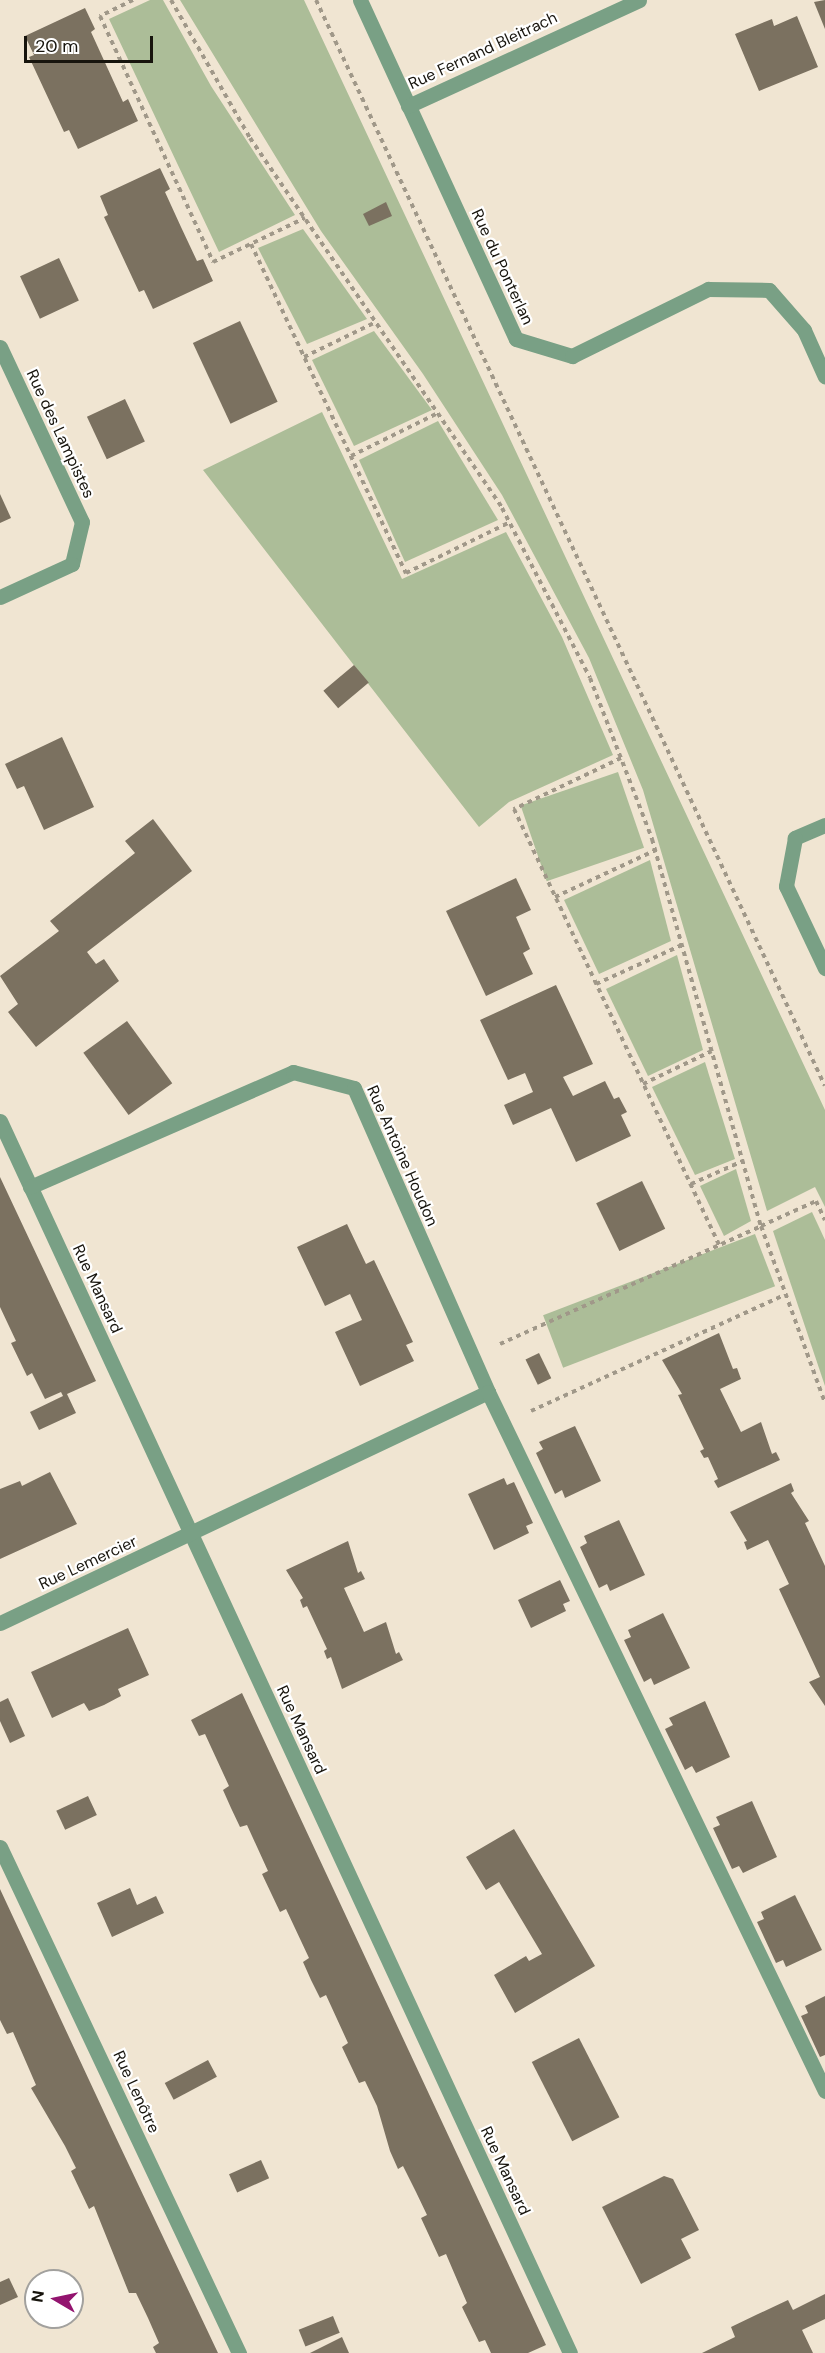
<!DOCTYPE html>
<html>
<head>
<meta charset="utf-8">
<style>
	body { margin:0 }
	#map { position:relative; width:825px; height:2353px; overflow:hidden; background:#f0e5d2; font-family:"DM Sans",sans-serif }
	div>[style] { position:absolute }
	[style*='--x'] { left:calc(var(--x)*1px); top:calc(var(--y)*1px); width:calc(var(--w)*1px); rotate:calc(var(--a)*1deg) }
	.green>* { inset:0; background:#acbd98; transform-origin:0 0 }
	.building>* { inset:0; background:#7b7160; transform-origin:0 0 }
	.path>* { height:4px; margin-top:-2px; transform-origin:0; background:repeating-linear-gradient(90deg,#a09889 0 4.5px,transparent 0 9px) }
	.street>* { height:15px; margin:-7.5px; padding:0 7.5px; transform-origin:7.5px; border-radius:7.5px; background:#79a085 }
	span { translate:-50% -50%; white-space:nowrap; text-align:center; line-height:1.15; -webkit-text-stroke:4.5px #fff; paint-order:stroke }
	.street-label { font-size:16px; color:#17140d }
	.north { position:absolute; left:24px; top:2269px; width:60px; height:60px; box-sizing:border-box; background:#fff; border:2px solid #a2a19e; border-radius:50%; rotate:279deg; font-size:16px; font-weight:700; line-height:24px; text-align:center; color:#17140d }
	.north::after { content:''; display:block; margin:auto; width:21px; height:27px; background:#93146f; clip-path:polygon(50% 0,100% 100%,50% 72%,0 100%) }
	.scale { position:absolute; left:24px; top:36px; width:129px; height:27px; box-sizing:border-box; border:3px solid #17140d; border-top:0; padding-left:8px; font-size:18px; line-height:21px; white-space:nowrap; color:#17140d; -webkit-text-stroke:4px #fff; paint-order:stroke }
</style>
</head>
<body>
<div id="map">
	<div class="green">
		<div style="clip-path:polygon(150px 0,163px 0,211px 86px,295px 215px,219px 252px,109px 19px)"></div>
		<div style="clip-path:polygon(180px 0,304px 0,825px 1110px,825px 1207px,815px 1187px,767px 1211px,643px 790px,589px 658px,502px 495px,423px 374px,321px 231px)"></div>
		<div style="clip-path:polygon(303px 229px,367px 319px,307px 344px,258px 248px)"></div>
		<div style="clip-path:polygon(374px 331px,432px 410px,354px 446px,312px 360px)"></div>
		<div style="clip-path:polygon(322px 412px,402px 579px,506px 532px,562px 637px,613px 755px,509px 802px,479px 827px,203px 470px)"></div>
		<div style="clip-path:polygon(438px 421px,498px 520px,405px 562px,359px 460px)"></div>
		<div style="left:618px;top:772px;width:80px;height:103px;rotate:71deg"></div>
		<div style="clip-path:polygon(650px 860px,671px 941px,599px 974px,564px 900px)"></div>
		<div style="clip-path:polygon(677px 955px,703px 1050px,648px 1076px,606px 989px)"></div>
		<div style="clip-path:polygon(705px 1062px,735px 1159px,695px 1175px,652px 1087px)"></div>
		<div style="clip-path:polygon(736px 1169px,751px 1221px,724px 1236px,700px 1186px)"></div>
		<div style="clip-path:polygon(812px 1212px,825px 1240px,825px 1386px,773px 1231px)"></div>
		<div style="left:755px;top:1234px;width:56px;height:227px;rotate:69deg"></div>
	</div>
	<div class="building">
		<div style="clip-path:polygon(825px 0,825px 29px,814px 2px)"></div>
		<div style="clip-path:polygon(85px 8px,95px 29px,91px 32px,123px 102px,128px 99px,138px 121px,78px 149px,69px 130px,64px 132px,29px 57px,34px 55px,25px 36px)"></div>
		<div style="clip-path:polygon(797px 16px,818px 67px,759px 91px,735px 34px,772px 19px,774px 26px)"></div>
		<div style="clip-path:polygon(160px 168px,170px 189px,165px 192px,181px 227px,197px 261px,203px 259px,213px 281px,153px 309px,144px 290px,139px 292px,104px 217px,108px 215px,100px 196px)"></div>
		<div style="clip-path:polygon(386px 202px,392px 216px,369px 226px,363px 214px)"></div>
		<div style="left:59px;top:258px;width:47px;height:43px;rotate:65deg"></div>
		<div style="left:240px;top:321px;width:89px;height:52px;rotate:65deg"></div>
		<div style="left:125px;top:399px;width:47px;height:42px;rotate:65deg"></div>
		<div style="clip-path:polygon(0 494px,11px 518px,0 523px)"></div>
		<div style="left:354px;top:665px;width:23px;height:40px;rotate:50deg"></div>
		<div style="clip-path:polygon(62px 737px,94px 807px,44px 830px,24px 786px,17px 789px,5px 764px)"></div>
		<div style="clip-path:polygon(153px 819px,192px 871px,87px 952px,96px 964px,104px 959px,119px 981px,36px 1047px,8px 1012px,18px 1004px,0 976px,59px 931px,50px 921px,135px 853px,125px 841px)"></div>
		<div style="clip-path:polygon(516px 878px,531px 910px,516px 917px,530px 949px,523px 953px,533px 974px,486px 996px,446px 911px)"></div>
		<div style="clip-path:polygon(556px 985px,593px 1064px,563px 1077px,573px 1096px,605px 1081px,614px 1099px,619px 1097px,627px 1112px,621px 1115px,631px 1136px,576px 1162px,551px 1108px,513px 1125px,504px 1105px,533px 1092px,525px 1073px,508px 1080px,480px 1020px)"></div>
		<div style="left:127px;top:1021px;width:77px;height:54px;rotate:54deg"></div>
		<div style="clip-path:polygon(0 1177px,96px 1381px,67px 1394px,76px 1413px,39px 1430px,30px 1412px,63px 1396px,61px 1392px,45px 1399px,32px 1373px,27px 1376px,11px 1343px,16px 1341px,0 1307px)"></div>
		<div style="left:642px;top:1181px;width:53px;height:51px;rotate:64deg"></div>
		<div style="clip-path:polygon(347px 1224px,366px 1264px,374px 1260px,413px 1342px,406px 1345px,414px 1361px,360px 1386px,335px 1332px,362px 1320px,350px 1294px,325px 1306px,297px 1247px)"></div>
		<div style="clip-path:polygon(719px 1333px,733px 1369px,737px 1368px,741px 1379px,720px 1389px,741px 1432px,761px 1422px,772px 1454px,776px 1452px,780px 1460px,718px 1488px,714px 1481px,718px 1479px,708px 1457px,704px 1458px,700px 1451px,704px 1449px,678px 1395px,682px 1394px,662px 1360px)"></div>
		<div style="left:539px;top:1353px;width:28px;height:15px;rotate:64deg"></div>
		<div style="clip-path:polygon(575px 1426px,601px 1481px,565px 1498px,562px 1490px,555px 1494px,536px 1453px,543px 1449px,539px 1442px)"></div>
		<div style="clip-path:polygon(50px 1472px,77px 1524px,0 1559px,0 1489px,20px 1481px,22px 1486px)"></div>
		<div style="clip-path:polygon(504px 1478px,507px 1485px,514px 1482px,533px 1523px,526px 1526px,529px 1533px,494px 1550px,468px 1494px)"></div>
		<div style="clip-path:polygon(791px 1483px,794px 1491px,791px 1493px,809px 1521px,805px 1523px,825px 1566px,825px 1706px,809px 1682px,820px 1677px,779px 1589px,789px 1584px,768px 1540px,747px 1550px,744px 1542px,747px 1541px,730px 1512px)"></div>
		<div style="clip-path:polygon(619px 1520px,645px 1575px,610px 1591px,607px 1584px,599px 1588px,580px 1547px,587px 1543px,584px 1536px)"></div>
		<div style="clip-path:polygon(348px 1541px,358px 1573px,361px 1571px,365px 1579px,344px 1588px,364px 1632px,386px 1622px,396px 1654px,399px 1652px,403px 1660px,342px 1689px,331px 1657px,327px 1659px,324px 1651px,327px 1649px,307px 1606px,303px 1608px,300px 1600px,303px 1598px,286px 1570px)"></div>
		<div style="clip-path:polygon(560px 1580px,570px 1601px,563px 1604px,566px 1611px,531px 1628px,518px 1600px)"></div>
		<div style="clip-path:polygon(663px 1613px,690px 1668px,654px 1685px,651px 1678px,644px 1682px,624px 1640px,631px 1637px,628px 1630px)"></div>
		<div style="clip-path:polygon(128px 1628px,149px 1675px,118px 1689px,121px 1696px,104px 1705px,89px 1711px,84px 1703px,52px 1718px,31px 1672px)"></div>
		<div style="clip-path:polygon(242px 1693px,546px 2345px,528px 2353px,491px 2353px,485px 2340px,479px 2342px,462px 2307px,467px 2303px,446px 2254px,439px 2257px,421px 2218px,427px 2215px,416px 2192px,403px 2166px,398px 2169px,390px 2151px,377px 2106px,365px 2081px,359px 2083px,342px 2047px,348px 2043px,326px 1995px,320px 1998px,311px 1980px,303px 1962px,309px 1958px,286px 1909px,280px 1912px,262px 1874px,268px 1871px,247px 1825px,240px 1827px,231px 1808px,223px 1790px,229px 1786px,205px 1734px,199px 1736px,191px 1720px)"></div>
		<div style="clip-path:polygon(8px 1698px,25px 1736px,10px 1743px,0 1721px,0 1702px)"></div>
		<div style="clip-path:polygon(705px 1701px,730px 1757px,696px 1773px,692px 1766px,685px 1770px,665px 1729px,673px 1725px,669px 1718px)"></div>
		<div style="left:88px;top:1796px;width:21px;height:35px;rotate:65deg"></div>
		<div style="clip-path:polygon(752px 1801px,777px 1857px,743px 1873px,739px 1866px,732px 1869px,713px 1828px,720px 1825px,716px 1817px)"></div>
		<div style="clip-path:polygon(514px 1829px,595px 1966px,515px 2013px,494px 1975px,526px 1956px,529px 1961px,542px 1954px,499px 1882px,486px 1890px,466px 1857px)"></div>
		<div style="clip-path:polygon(130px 1888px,137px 1905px,156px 1896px,164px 1913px,112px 1937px,97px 1903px)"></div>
		<div style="clip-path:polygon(0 1889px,110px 2125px,218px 2353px,156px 2353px,153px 2347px,159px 2343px,148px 2318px,136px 2293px,129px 2293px,94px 2206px,89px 2209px,71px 2171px,76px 2168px,65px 2146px,31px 2088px,36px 2085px,13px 2032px,7px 2034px,0 2020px)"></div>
		<div style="clip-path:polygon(795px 1895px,822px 1950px,786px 1967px,783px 1960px,776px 1963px,757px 1922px,764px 1919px,761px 1912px)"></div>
		<div style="clip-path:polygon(825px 1996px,825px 2055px,820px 2057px,801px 2016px,808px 2013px,805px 2006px)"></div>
		<div style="left:579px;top:2038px;width:89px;height:53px;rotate:63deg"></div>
		<div style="left:208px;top:2060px;width:19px;height:49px;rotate:62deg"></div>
		<div style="left:261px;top:2160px;width:20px;height:35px;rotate:66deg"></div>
		<div style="clip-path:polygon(664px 2176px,673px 2179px,699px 2230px,681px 2239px,691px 2258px,641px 2284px,602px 2207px)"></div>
		<div style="clip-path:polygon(9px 2278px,18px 2297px,0 2305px,0 2282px)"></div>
		<div style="clip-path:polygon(825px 2294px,825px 2319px,802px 2330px,813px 2353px,702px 2353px,735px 2337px,731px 2327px,758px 2314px,788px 2300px,793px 2310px)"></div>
		<div style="left:333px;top:2316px;width:18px;height:37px;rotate:68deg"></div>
		<div style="clip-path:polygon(342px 2337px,349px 2353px,310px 2353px)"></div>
	</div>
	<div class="path">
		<div style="--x:133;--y:0;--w:37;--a:154"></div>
		<div style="--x:100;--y:16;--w:271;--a:65.3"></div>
		<div style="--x:213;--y:262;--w:102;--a:-25.6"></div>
		<div style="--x:171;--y:0;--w:159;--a:60.2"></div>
		<div style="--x:250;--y:138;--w:448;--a:55.7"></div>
		<div style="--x:502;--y:508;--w:191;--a:62.6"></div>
		<div style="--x:590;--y:678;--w:173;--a:68.9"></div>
		<div style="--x:652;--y:839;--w:402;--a:74.3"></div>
		<div style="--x:761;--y:1226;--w:60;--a:-24.4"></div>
		<div style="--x:816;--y:1201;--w:21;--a:65"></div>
		<div style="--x:316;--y:0;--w:1199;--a:64.89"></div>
		<div style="--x:251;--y:244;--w:364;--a:64.8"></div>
		<div style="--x:406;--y:573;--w:116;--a:-26.1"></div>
		<div style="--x:304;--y:357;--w:80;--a:-25.9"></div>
		<div style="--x:351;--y:456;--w:97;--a:-26.3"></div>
		<div style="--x:621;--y:758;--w:119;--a:154.5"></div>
		<div style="--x:514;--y:809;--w:482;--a:64.8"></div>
		<div style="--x:555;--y:897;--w:111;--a:-25"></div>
		<div style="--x:596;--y:984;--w:94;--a:-24.4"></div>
		<div style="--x:643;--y:1084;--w:76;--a:-25.6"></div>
		<div style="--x:691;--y:1184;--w:57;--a:-23.9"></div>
		<div style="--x:500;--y:1344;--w:286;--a:-24.3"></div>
		<div style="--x:761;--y:1226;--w:188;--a:70.1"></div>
		<div style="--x:531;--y:1411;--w:278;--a:-24.6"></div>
	</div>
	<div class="street">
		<div style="--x:360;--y:0;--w:373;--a:65.3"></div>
		<div style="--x:516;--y:339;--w:59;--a:16.9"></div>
		<div style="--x:572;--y:356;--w:152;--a:-26.2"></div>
		<div style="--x:708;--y:289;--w:61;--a:0.9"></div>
		<div style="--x:769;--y:290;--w:53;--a:48.8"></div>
		<div style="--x:804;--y:330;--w:51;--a:65.9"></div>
		<div style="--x:408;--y:106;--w:254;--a:-24.6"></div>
		<div style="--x:0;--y:347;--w:193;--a:64.9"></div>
		<div style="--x:82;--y:522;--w:43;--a:103.4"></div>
		<div style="--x:72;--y:564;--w:79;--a:155.4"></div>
		<div style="--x:825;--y:825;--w:33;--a:157"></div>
		<div style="--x:795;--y:838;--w:49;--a:100.6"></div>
		<div style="--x:786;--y:886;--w:91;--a:64.6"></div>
		<div style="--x:0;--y:1121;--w:1357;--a:65.17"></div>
		<div style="--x:30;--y:1187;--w:287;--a:-23.6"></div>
		<div style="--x:293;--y:1072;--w:63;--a:14.7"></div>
		<div style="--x:354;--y:1088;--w:332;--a:66.2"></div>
		<div style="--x:0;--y:1623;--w:540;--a:-25.33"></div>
		<div style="--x:488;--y:1392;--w:776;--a:64.26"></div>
		<div style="--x:0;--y:1847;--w:560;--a:64.72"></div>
	</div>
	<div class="street-label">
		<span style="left:483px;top:51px;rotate:-25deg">Rue Fernand Bleitrach</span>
		<span style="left:502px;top:267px;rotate:65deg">Rue du Ponterlan</span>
		<span style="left:60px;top:434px;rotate:65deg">Rue des Lampistes</span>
		<span style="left:402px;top:1156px;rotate:66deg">Rue Antoine Houdon</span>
		<span style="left:97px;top:1289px;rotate:65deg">Rue Mansard</span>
		<span style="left:88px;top:1563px;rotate:-25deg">Rue Lemercier</span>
		<span style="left:301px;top:1730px;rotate:65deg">Rue Mansard</span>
		<span style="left:136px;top:2092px;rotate:65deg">Rue Lenôtre</span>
		<span style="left:505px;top:2171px;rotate:65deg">Rue Mansard</span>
	</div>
	<div class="north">N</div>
	<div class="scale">20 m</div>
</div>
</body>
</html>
